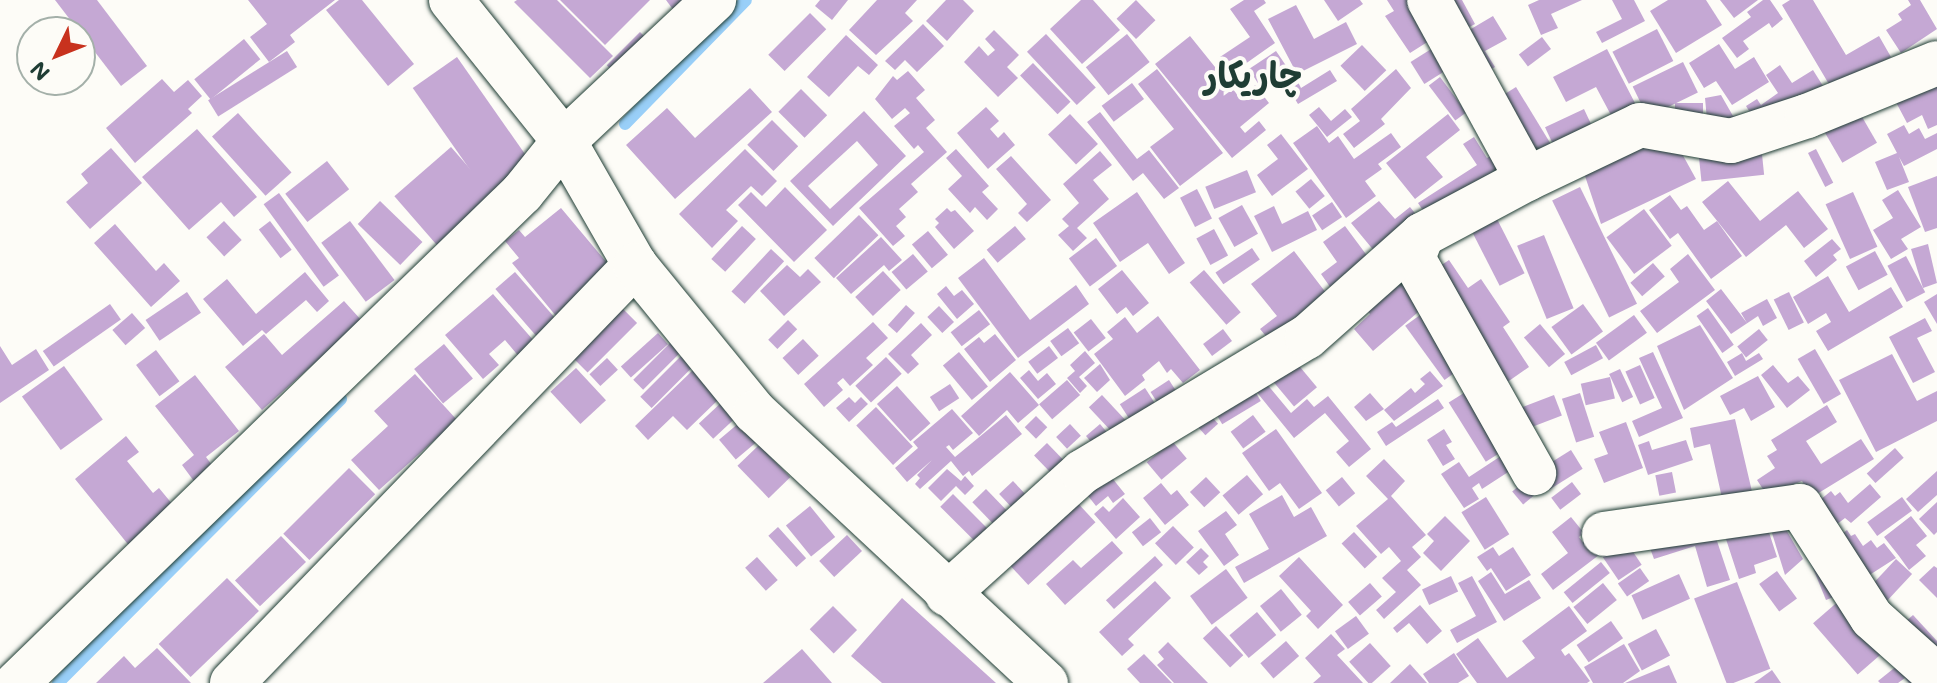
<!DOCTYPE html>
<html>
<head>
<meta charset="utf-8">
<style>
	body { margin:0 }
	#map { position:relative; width:1937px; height:683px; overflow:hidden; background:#fdfcf7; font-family:Mali,"Playpen Sans Arabic",sans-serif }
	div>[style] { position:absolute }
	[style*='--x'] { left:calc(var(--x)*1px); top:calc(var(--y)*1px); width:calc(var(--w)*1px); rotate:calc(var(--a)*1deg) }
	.stream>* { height:12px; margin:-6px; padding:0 6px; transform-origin:6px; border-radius:6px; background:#99cff8 }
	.building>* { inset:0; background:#c5a8d4; transform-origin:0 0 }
	.roads { filter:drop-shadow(0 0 2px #1f3d34) drop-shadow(0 0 2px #1f3d34) }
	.minor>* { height:44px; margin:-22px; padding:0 22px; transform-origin:22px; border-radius:22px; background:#fdfcf7 }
	.tertiary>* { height:44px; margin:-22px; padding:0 22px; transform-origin:22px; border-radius:22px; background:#fdfcf7 }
	.secondary>* { height:44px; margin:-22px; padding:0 22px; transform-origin:22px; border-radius:22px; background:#fdfcf7 }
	span { translate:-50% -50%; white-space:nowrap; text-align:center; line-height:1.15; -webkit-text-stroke:8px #fdfcf7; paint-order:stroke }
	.town-label { font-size:36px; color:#1f3d34; font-weight:700 }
	.north { position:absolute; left:16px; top:16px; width:80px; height:80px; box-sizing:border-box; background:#fdfcf7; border:2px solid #a4b0a9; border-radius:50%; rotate:227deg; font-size:22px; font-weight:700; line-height:32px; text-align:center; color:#1f3d34 }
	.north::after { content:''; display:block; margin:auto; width:28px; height:36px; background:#c8321e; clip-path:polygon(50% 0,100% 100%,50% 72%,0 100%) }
</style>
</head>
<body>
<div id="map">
	<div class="stream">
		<div style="--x:625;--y:124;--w:173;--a:-45.7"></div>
		<div style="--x:58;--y:683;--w:401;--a:-45.1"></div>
	</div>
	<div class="building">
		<div style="clip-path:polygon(55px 0,97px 0,147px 66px,121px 86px)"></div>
		<div style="clip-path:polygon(248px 0,335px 0,290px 35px,295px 42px,269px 62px,250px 37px,267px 24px)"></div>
		<div style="clip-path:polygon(339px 0,362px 0,414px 64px,388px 86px,326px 10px)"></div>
		<div style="clip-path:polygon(517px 0,557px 0,613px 56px,590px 78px,514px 2px)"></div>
		<div style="clip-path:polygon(560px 0,650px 0,605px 45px)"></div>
		<div style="clip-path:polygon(666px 0,688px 0,677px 15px)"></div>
		<div style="clip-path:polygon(820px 0,848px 0,832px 20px,815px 6px)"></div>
		<div style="clip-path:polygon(877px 0,917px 0,905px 13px,913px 21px,876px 55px,849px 30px)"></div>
		<div style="clip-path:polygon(946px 0,963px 0,974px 11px,947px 41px,926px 21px)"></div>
		<div style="clip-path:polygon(1081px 0,1093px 0,1120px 30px,1082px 64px,1050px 29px)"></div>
		<div style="left:1136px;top:0;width:28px;height:27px;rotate:46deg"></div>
		<div style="clip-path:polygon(1244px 0,1264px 0,1266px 3px,1254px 11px,1275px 43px,1231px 74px,1220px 57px,1250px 37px,1230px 9px)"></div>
		<div style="clip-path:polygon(1324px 0,1360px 0,1363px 4px,1338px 21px)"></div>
		<div style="clip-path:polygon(1387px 0,1413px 0,1437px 36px,1410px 53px,1385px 16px,1394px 11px)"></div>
		<div style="clip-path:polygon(1430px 0,1462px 0,1475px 24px,1451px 37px)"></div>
		<div style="clip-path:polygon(1539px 0,1582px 0,1551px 14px,1558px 28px,1541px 35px,1528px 5px)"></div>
		<div style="clip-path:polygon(1612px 0,1634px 0,1645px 21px,1602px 43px,1596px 32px,1622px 19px)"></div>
		<div style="clip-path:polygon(1668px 0,1706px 0,1722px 25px,1676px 53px,1650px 11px)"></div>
		<div style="clip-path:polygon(1720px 0,1758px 0,1734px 18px)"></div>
		<div style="clip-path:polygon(1763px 0,1770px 0,1783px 19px,1772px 28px,1769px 23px,1743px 41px,1749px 49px,1737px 58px,1722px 38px,1751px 17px,1747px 12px)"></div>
		<div style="clip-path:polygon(1790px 0,1813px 0,1846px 55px,1879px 36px,1891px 57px,1833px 91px,1782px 5px)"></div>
		<div style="clip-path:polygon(1908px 0,1920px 0,1937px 29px,1901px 53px,1886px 30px,1902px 20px,1898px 14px,1911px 5px)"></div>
		<div style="clip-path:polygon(1296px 5px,1314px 39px,1346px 22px,1357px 44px,1297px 74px,1268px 19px)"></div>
		<div style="left:810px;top:13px;width:23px;height:59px;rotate:45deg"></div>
		<div style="clip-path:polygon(1493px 16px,1507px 39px,1485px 51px,1495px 67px,1477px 78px,1454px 39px)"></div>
		<div style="clip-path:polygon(923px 24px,944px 46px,917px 72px,905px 60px,895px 70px,885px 61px)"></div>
		<div style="left:1657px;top:29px;width:36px;height:50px;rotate:63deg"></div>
		<div style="clip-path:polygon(994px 30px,1019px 55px,1007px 67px,1018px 78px,998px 97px,964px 62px,979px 46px,988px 56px,995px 50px,985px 39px)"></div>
		<div style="left:640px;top:32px;width:11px;height:47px;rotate:45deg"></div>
		<div style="left:1046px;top:34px;width:73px;height:26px;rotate:47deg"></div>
		<div style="left:1127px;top:34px;width:36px;height:53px;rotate:51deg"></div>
		<div style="clip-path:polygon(846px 35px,878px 65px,869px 75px,858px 66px,829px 97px,807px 77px)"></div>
		<div style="clip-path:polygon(1190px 36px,1240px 98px,1255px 85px,1269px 103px,1240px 127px,1245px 133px,1259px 121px,1266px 130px,1232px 158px,1155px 64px)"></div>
		<div style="left:1542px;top:37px;width:15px;height:29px;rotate:53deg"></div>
		<div style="left:244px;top:39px;width:26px;height:64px;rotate:51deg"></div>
		<div style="clip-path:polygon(1719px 44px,1735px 69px,1754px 57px,1769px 82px,1732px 105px,1716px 81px,1704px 88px,1689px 63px)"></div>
		<div style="left:1362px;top:45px;width:35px;height:30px;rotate:46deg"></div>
		<div style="left:1436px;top:46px;width:26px;height:30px;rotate:58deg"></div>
		<div style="clip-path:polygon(1607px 49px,1636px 105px,1612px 117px,1596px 87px,1566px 102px,1553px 77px)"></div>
		<div style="left:287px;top:51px;width:19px;height:93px;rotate:58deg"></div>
		<div style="clip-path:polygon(1276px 51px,1289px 70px,1264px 93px,1249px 69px)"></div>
		<div style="left:457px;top:57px;width:131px;height:54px;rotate:55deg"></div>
		<div style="left:1683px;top:62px;width:34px;height:56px;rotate:64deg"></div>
		<div style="left:1033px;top:63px;width:54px;height:18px;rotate:46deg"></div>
		<div style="clip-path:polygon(1780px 65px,1792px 83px,1813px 70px,1823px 86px,1708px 131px,1705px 98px,1721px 95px,1733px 116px,1751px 114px,1746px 106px,1757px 99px,1761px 105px,1778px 93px,1766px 75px)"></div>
		<div style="clip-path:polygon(1157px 69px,1223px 153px,1180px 186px,1150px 147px,1174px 129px,1138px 84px)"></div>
		<div style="clip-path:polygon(1396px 69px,1411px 88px,1381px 119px,1385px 124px,1354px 148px,1343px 134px,1360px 121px,1351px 109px)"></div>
		<div style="clip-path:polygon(1330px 70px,1337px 81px,1298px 104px,1287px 86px,1297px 80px,1301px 88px)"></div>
		<div style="clip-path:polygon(908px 71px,925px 90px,916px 98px,935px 120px,926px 128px,947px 152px,911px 184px,918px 192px,899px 209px,906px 217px,896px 226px,905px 236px,893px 246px,859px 208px,924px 152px,918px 145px,914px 149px,894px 126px,910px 113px,905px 108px,892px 119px,875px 99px,893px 76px,897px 80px)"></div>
		<div style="left:1440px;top:77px;width:44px;height:14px;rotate:53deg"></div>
		<div style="clip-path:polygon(162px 79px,174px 92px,188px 80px,202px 96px,188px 109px,192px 113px,135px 163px,106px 128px)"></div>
		<div style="left:1132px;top:83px;width:20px;height:38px;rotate:53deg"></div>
		<div style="clip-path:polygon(1937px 83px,1937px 125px,1928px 129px,1922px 115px,1907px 123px,1889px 89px)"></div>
		<div style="clip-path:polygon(1516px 87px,1552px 146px,1527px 161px,1500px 97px)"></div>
		<div style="clip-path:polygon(750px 88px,772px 112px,675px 199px,626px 145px,667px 108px,695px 138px)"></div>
		<div style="left:801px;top:89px;width:37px;height:32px;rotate:45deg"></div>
		<div style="left:1703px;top:103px;width:23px;height:28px;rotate:90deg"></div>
		<div style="left:1854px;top:103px;width:46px;height:40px;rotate:60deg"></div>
		<div style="clip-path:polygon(986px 107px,999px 121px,990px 129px,998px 138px,1004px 132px,1015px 145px,988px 169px,957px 133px)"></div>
		<div style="clip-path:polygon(1319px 107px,1331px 121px,1345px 109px,1352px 117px,1327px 137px,1309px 115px)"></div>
		<div style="left:1584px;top:109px;width:21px;height:43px;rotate:65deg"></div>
		<div style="clip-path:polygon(evenodd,864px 111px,906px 156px,833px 226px,790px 181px,864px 111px,857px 141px,878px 165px,830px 209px,808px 186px,857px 141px)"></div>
		<div style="clip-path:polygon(1100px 112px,1137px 159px,1149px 150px,1179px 188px,1164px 199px,1143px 173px,1133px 181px,1087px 122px)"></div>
		<div style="left:238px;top:113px;width:80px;height:35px;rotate:48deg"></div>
		<div style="left:1070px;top:114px;width:41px;height:30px;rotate:47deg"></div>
		<div style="clip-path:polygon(1448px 114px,1460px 130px,1426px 157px,1443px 177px,1415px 199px,1386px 163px)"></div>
		<div style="left:772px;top:120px;width:37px;height:35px;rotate:45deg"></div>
		<div style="clip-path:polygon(1904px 125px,1909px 134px,1919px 128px,1925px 139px,1937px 133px,1937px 149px,1904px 166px,1899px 157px,1909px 182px,1887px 190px,1875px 162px,1897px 153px,1887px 134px)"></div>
		<div style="clip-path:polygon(1317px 126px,1329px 143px,1338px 136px,1354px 159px,1391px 133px,1401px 147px,1378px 164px,1382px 169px,1365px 181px,1376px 196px,1346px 218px,1293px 143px)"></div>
		<div style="clip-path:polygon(197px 129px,257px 197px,234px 217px,221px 202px,189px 230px,142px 177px)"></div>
		<div style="clip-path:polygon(1281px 134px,1308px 169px,1272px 196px,1257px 175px,1278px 159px,1267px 145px)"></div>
		<div style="clip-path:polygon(1474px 137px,1487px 158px,1501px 150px,1513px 169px,1430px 221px,1418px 203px,1477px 165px,1463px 144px)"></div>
		<div style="clip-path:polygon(1675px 141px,1696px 179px,1601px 224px,1580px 161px)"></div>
		<div style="left:1761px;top:145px;width:30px;height:63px;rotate:84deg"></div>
		<div style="left:451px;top:147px;width:65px;height:75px;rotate:49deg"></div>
		<div style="clip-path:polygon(111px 148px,142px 183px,90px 229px,66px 202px,88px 183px,81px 174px)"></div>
		<div style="clip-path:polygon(745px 149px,777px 181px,762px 196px,751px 186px,726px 210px,738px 221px,712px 248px,679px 214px)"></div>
		<div style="clip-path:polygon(956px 149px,989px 186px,982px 192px,998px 209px,987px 220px,975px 207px,970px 213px,948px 189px,962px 176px,946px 158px)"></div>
		<div style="left:1816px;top:149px;width:38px;height:9px;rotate:63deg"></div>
		<div style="clip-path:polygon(1100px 151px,1112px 165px,1093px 180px,1109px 199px,1077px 228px,1087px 238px,1073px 251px,1058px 235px,1069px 226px,1062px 219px,1079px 203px,1063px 184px)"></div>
		<div style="clip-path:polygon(1011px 156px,1051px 200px,1027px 222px,1018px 213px,1027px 204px,996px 169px)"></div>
		<div style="left:327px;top:161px;width:36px;height:53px;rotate:52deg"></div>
		<div style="left:1247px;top:170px;width:24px;height:45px;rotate:68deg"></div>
		<div style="clip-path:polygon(1937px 176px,1937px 228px,1925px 232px,1908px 187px)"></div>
		<div style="left:1311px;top:179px;width:22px;height:20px;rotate:51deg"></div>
		<div style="clip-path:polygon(1728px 181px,1760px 221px,1798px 191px,1828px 229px,1804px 248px,1786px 225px,1746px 257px,1702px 202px)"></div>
		<div style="clip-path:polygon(785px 187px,827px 230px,794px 262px,738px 205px,751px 192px,766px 207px)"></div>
		<div style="left:1580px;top:187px;width:130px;height:31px;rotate:64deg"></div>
		<div style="left:1197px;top:189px;width:33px;height:19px;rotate:63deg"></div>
		<div style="clip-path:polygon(1898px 190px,1921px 227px,1901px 239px,1908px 249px,1891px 259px,1873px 230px,1893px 218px,1882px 200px)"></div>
		<div style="clip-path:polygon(1137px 192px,1185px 263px,1169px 274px,1148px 243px,1120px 262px,1093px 223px)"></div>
		<div style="left:1853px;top:192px;width:60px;height:30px;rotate:66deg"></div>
		<div style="left:279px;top:193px;width:102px;height:19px;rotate:54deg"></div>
		<div style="clip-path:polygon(1670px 195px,1681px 210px,1687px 206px,1704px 230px,1717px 221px,1742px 256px,1711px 279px,1678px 233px,1670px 239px,1649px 210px)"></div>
		<div style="left:380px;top:201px;width:59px;height:32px;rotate:44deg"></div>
		<div style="clip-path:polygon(1379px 201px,1395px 219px,1410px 207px,1423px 223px,1380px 258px,1351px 223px)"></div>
		<div style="left:1332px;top:202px;width:18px;height:24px;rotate:56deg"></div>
		<div style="left:1242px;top:205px;width:33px;height:27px;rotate:61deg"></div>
		<div style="clip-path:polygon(1274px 206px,1282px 224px,1308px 211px,1317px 230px,1272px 252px,1254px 216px)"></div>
		<div style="clip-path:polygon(561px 208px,613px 270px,556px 316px,512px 263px,519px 258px,505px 241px,519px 230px,525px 237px)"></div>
		<div style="clip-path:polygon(947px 208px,951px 212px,955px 210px,974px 231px,954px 249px,935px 227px,939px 223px,935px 219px)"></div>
		<div style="left:1644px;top:209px;width:46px;height:47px;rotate:53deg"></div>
		<div style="left:859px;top:215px;width:28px;height:62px;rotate:46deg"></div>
		<div style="left:1496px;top:217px;width:63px;height:28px;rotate:63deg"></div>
		<div style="left:224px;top:221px;width:26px;height:24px;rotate:47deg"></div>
		<div style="left:270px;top:221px;width:36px;height:14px;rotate:53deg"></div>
		<div style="left:350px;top:221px;width:74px;height:36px;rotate:53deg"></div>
		<div style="clip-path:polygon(115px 224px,156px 271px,164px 263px,180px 281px,151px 307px,94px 243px)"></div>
		<div style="left:742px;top:226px;width:19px;height:45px;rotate:43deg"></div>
		<div style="left:1015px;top:226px;width:17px;height:37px;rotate:50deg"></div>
		<div style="clip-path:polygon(1345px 226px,1374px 265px,1335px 294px,1321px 274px,1337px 262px,1323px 242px)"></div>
		<div style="left:1214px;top:229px;width:30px;height:20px;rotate:62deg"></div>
		<div style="left:928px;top:231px;width:31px;height:21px;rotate:50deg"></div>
		<div style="left:1544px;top:235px;width:79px;height:29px;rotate:68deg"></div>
		<div style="clip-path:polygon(881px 237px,902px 260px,889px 271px,884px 265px,851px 294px,836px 278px)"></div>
		<div style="left:1096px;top:238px;width:35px;height:34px;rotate:53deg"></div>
		<div style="clip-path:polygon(1832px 239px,1841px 249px,1833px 255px,1837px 260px,1816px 277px,1804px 261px)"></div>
		<div style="clip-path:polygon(1928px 244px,1937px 283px,1923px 288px,1911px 249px)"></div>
		<div style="left:1252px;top:248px;width:14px;height:44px;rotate:56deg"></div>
		<div style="left:771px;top:249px;width:18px;height:58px;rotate:43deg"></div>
		<div style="clip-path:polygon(1294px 251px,1333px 302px,1275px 347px,1260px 329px,1277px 316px,1251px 284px)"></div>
		<div style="left:1875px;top:251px;width:27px;height:33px;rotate:62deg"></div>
		<div style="left:913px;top:254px;width:23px;height:28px;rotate:50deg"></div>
		<div style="clip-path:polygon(1688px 254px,1715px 290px,1657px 333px,1640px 311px,1679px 282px,1670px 269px)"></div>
		<div style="left:1906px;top:256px;width:41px;height:21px;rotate:62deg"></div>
		<div style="clip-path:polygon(984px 258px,1030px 320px,1076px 285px,1089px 304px,1018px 358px,958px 278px)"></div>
		<div style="clip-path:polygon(1449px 260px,1468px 288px,1481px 279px,1510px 322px,1503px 327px,1529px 367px,1506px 383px,1431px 272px)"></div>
		<div style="clip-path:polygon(1397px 262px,1431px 301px,1373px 351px,1354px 329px,1370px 314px,1356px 297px)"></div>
		<div style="left:1653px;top:263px;width:18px;height:30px;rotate:49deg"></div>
		<div style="clip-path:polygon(787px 265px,800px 277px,808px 269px,821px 282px,784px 316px,760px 291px)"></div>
		<div style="clip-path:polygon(1122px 270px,1149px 303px,1133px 316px,1126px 307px,1117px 314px,1098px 289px)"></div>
		<div style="left:1204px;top:270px;width:56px;height:19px;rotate:49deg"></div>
		<div style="left:883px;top:271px;width:26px;height:38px;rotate:47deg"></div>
		<div style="clip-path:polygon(305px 272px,329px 301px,317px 312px,306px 300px,266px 334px,262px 330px,243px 346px,203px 299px,227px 279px,256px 314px)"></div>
		<div style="left:515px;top:272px;width:66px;height:26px;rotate:49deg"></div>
		<div style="clip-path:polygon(1828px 276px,1849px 312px,1891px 287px,1903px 307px,1828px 351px,1816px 331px,1831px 322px,1826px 313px,1808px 324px,1793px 297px)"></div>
		<div style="clip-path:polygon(946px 286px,954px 296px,962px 290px,974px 304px,957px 319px,937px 294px)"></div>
		<div style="clip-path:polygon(1721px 289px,1747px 323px,1741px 313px,1767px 299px,1777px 318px,1763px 326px,1758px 316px,1731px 334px,1706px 301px)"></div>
		<div style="left:187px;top:292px;width:25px;height:50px;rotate:56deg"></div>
		<div style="left:1789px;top:292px;width:34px;height:17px;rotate:64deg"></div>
		<div style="clip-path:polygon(493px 294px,541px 349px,525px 364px,505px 340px,489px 354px,499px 365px,483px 379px,445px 335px)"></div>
		<div style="clip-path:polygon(1937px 294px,1937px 324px,1924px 302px)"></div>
		<div style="clip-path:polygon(344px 301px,362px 321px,262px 410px,225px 367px,264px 334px,282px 355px)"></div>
		<div style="left:110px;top:304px;width:19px;height:82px;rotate:55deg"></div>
		<div style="left:618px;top:304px;width:27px;height:70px;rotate:45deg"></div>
		<div style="left:1583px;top:304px;width:34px;height:39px;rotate:54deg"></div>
		<div style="left:906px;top:305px;width:12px;height:27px;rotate:42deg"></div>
		<div style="left:939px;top:306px;width:22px;height:16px;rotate:47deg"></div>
		<div style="left:1708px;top:308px;width:45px;height:14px;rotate:55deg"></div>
		<div style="left:979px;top:310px;width:18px;height:36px;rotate:52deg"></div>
		<div style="left:1427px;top:310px;width:67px;height:27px;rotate:54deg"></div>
		<div style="left:132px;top:313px;width:20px;height:26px;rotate:49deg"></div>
		<div style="left:1634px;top:315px;width:22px;height:47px;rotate:54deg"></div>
		<div style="clip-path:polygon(1158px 316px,1200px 370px,1183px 383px,1171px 369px,1167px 373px,1159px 361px,1142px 375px,1145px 380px,1125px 396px,1094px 354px,1113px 339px,1107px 332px,1125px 317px,1137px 333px)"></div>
		<div style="clip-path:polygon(1925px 318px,1932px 331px,1917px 338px,1935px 372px,1913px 383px,1889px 337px)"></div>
		<div style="left:1091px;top:319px;width:24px;height:22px;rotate:52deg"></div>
		<div style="left:788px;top:320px;width:13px;height:28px;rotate:45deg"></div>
		<div style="clip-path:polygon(873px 322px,888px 338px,866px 358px,873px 365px,850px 386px,843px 378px,837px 383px,843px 390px,824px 407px,804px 384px)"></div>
		<div style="clip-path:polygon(921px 323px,932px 335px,911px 355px,919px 364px,908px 374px,888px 354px)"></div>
		<div style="left:1540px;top:324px;width:39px;height:21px;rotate:50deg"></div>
		<div style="clip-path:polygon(1700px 325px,1733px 378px,1684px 410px,1657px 346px)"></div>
		<div style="left:1068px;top:328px;width:19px;height:22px;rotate:54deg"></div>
		<div style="left:1223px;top:329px;width:15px;height:25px;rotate:53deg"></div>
		<div style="left:1759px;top:329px;width:14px;height:28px;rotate:51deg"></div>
		<div style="left:658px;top:333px;width:15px;height:50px;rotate:48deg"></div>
		<div style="clip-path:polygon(995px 334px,1016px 360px,990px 382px,964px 349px,979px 337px,984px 343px)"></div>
		<div style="left:803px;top:339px;width:23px;height:28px;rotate:47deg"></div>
		<div style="left:670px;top:343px;width:14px;height:52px;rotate:45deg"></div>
		<div style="left:444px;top:344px;width:45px;height:39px;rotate:50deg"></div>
		<div style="left:1596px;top:345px;width:15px;height:36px;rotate:62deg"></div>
		<div style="clip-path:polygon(0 346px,12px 365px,36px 349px,49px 370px,0 403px)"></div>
		<div style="left:1049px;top:346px;width:15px;height:26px;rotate:53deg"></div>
		<div style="left:1815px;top:349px;width:52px;height:20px;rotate:60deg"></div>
		<div style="left:156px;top:350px;width:39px;height:25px;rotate:53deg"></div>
		<div style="clip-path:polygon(1085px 351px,1095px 363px,1079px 377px,1087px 386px,1080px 393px,1067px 378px,1075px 371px,1070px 365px)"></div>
		<div style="left:959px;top:352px;width:45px;height:21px;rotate:50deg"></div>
		<div style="clip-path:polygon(1653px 352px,1683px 418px,1639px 437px,1632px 421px,1662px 408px,1639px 358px)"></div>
		<div style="clip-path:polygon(1742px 353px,1746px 361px,1759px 353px,1763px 359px,1735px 376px,1727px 362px)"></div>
		<div style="clip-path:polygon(1892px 354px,1917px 401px,1937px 391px,1937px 421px,1876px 452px,1839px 380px)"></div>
		<div style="left:682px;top:355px;width:16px;height:59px;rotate:45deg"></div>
		<div style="left:1290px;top:355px;width:42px;height:30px;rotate:50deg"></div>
		<div style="left:886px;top:357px;width:23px;height:42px;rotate:47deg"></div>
		<div style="left:607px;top:358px;width:16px;height:24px;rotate:47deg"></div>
		<div style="clip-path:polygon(1100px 364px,1110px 380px,1097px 392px,1084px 378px)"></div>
		<div style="left:1640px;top:365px;width:36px;height:16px;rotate:66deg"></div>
		<div style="clip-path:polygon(1773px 365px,1788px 383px,1798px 376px,1810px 390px,1787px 408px,1761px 375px)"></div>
		<div style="left:64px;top:366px;width:66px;height:52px;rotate:54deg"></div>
		<div style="left:576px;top:368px;width:44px;height:35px;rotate:47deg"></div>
		<div style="left:1620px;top:369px;width:31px;height:12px;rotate:65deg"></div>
		<div style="clip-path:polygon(693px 370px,720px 398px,687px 430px,673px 416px,648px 440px,635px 426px)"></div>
		<div style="clip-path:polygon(1029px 370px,1038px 381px,1047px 373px,1056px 384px,1038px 399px,1020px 378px)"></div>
		<div style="clip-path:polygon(1430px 371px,1443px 386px,1394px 421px,1384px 410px,1411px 388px,1415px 393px,1425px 384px,1420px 379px)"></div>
		<div style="clip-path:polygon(1010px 372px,1039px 405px,1018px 423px,1007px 410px,979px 436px,961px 416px)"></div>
		<div style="clip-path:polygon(415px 374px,457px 420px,379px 490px,351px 460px,388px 426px,374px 411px)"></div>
		<div style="clip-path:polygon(195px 375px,239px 431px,206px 457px,215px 469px,196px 484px,182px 465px,194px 455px,155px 406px)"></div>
		<div style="clip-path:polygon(1758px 376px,1775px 407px,1751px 421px,1744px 408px,1730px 415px,1720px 396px)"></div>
		<div style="clip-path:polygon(1261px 377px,1291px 413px,1307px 399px,1314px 407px,1328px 396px,1371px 449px,1349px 467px,1336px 452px,1349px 441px,1325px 413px,1294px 438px,1251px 385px)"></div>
		<div style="left:1610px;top:377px;width:22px;height:30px;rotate:77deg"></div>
		<div style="left:1067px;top:380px;width:20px;height:37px;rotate:49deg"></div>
		<div style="left:1169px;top:380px;width:27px;height:22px;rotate:57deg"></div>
		<div style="left:1250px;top:383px;width:21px;height:45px;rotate:59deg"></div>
		<div style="left:950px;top:384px;width:17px;height:24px;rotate:57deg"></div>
		<div style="left:897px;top:386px;width:50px;height:27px;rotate:48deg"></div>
		<div style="left:1475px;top:386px;width:70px;height:31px;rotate:58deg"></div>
		<div style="left:1145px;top:388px;width:31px;height:30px;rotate:57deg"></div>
		<div style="clip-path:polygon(1370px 393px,1384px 409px,1366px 421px,1354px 407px)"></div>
		<div style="left:1580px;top:393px;width:46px;height:19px;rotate:72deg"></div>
		<div style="left:1102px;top:395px;width:49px;height:18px;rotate:47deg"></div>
		<div style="left:1554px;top:395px;width:22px;height:44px;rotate:69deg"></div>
		<div style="clip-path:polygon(849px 397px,855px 403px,861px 397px,868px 404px,849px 422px,836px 408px)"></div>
		<div style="clip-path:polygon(1438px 399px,1444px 408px,1386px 446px,1377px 432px,1392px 422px,1396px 427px)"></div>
		<div style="left:723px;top:401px;width:21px;height:33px;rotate:47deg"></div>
		<div style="clip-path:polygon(1827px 405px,1837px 422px,1806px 441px,1821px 464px,1861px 439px,1874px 459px,1812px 497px,1802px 481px,1777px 491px,1770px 500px,1757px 480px,1775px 468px,1767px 456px,1777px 450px,1771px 440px)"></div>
		<div style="left:1202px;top:406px;width:24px;height:17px;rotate:48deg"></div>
		<div style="left:876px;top:407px;width:54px;height:27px;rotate:47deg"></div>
		<div style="clip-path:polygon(952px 409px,973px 433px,953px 450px,949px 445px,946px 447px,955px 457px,1006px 415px,1022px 434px,972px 476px,969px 471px,963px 476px,951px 461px,920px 489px,915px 484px,920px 478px,917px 475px,932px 460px,907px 482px,895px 468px,918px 448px,913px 442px)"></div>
		<div style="left:752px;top:412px;width:26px;height:43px;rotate:50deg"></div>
		<div style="left:1253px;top:415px;width:21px;height:28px;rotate:53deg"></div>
		<div style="left:1036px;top:416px;width:16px;height:16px;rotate:45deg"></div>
		<div style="clip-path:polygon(1735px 419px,1754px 500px,1724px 507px,1710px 444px,1694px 448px,1690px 428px)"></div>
		<div style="clip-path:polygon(1626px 422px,1643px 468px,1604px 483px,1594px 459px,1608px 454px,1599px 432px)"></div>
		<div style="left:1070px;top:424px;width:16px;height:19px;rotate:47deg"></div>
		<div style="clip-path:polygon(1100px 424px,1115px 442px,1091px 442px,1086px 436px)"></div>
		<div style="clip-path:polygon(1276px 429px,1322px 493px,1299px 509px,1280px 483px,1269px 491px,1242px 453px)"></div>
		<div style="clip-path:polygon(1444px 429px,1452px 442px,1446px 445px,1455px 459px,1443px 466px,1427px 440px)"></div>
		<div style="clip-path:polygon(126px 436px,139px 452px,127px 461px,153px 493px,159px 488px,178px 511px,131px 548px,75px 479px)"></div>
		<div style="clip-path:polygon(1686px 440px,1693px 460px,1648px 475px,1638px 445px,1649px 441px,1652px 450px)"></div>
		<div style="left:1172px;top:441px;width:23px;height:33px;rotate:50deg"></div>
		<div style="left:1047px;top:443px;width:32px;height:18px;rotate:46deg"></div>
		<div style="left:759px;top:445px;width:45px;height:30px;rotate:46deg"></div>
		<div style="left:1895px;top:448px;width:13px;height:38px;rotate:48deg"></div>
		<div style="clip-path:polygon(1510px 450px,1519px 465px,1482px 489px,1479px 483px,1472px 488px,1479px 499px,1464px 508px,1441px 474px,1459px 462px,1469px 477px)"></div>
		<div style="left:1571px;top:450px;width:22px;height:41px;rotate:58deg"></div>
		<div style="clip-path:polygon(1384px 459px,1405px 481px,1391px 496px,1426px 535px,1412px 547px,1421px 557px,1407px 570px,1421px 585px,1384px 619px,1376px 610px,1396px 592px,1382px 578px,1401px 561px,1389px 547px,1381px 554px,1356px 526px,1388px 499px,1366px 476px)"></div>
		<div style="left:349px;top:468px;width:37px;height:93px;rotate:45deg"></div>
		<div style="clip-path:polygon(947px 469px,961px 481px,965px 476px,974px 486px,965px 495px,956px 486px,941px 501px,928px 488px)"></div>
		<div style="clip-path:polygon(1937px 471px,1937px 495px,1918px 512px,1906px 499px)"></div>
		<div style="left:1672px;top:472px;width:21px;height:17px;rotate:79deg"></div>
		<div style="clip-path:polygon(1108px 473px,1125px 494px,1113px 503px,1108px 496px,1096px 506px,1085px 492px)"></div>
		<div style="left:1247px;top:475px;width:25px;height:32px;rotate:50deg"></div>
		<div style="left:1206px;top:477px;width:21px;height:22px;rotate:47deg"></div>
		<div style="left:1342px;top:477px;width:21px;height:21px;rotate:51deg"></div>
		<div style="left:1526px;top:480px;width:17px;height:18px;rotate:50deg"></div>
		<div style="left:1013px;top:481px;width:21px;height:19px;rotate:47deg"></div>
		<div style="left:1572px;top:482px;width:15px;height:26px;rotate:53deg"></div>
		<div style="clip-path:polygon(1161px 483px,1171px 495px,1177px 490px,1189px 505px,1165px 525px,1143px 498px)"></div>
		<div style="clip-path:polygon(1870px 484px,1881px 497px,1851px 523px,1845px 518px,1832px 528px,1820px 500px,1831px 491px,1835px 496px,1840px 492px,1848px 503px)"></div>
		<div style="left:986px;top:489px;width:33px;height:19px;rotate:46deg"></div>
		<div style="left:953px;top:494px;width:55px;height:18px;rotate:45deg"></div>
		<div style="clip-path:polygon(1282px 495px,1294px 517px,1311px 507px,1327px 536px,1244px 583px,1235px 567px,1269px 549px,1249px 514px)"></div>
		<div style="left:1486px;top:497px;width:44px;height:29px;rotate:58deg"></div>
		<div style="left:1902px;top:497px;width:17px;height:43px;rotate:54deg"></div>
		<div style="left:1073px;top:498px;width:33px;height:92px;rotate:47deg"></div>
		<div style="clip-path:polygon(1123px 498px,1140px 517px,1116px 539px,1094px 514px,1103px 506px,1109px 512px)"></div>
		<div style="clip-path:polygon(1937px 502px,1937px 532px,1934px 535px,1919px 519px)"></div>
		<div style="left:810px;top:506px;width:40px;height:31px;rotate:51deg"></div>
		<div style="clip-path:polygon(1226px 511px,1237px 525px,1225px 534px,1239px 555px,1224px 566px,1198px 531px)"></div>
		<div style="clip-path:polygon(1445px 516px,1470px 541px,1441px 571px,1423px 553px,1434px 541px,1427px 534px)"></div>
		<div style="clip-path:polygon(1911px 516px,1927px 536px,1916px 545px,1926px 556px,1909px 570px,1899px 556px,1902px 554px,1899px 556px,1884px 537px)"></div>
		<div style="clip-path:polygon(1571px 517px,1584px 533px,1579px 537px,1583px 542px,1587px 539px,1599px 555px,1553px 590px,1541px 574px,1568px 553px,1552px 532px)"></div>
		<div style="left:1150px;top:518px;width:18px;height:23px;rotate:52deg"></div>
		<div style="clip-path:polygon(1710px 520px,1730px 580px,1707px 587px,1695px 546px,1654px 559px,1647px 540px)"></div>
		<div style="clip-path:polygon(1766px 523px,1777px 557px,1754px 565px,1756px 573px,1739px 579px,1725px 536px)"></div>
		<div style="left:1173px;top:526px;width:30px;height:25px;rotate:46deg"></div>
		<div style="clip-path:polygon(1784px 526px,1803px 559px,1785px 575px,1771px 530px)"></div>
		<div style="left:778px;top:527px;width:42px;height:13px;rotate:48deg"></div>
		<div style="clip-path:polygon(1847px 530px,1851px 536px,1855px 534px,1863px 546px,1871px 540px,1877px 548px,1884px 543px,1896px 558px,1857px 583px,1839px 536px)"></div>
		<div style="left:1354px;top:532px;width:34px;height:17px;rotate:47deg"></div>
		<div style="left:1621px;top:534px;width:37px;height:28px;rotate:56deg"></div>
		<div style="left:847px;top:535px;width:22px;height:38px;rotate:47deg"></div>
		<div style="left:281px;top:536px;width:36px;height:64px;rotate:46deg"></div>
		<div style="clip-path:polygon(1112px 541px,1123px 553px,1065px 605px,1046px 584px,1073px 560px,1081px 568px)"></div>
		<div style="clip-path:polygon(1493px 547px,1499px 556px,1513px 547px,1531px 575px,1506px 591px,1491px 568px,1487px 571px,1477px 557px)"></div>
		<div style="clip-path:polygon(1201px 548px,1209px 556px,1203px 562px,1208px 567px,1199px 575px,1186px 562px)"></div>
		<div style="left:1155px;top:556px;width:12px;height:66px;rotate:48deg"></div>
		<div style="left:757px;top:557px;width:31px;height:16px;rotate:48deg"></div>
		<div style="clip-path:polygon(1299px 557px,1343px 605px,1318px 629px,1306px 616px,1311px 611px,1279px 576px)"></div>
		<div style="left:1896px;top:559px;width:22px;height:51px;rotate:43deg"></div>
		<div style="clip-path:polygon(1810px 561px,1844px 593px,1826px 600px)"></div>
		<div style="left:1601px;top:562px;width:14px;height:48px;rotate:51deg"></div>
		<div style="clip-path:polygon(1934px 566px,1937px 568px,1937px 598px,1919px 580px)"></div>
		<div style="left:1640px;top:568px;width:16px;height:27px;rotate:55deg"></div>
		<div style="left:1226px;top:569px;width:36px;height:45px;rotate:53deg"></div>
		<div style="left:1777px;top:571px;width:34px;height:22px;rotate:54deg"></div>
		<div style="clip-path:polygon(1491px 572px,1505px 594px,1529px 580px,1541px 598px,1504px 621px,1478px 581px)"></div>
		<div style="left:1679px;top:574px;width:27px;height:52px;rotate:66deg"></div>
		<div style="left:1451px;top:576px;width:17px;height:32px;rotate:65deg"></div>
		<div style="clip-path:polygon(1472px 576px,1497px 622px,1457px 643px,1450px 630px,1476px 616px,1458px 583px)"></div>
		<div style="left:227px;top:578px;width:46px;height:95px;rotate:46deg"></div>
		<div style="clip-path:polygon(1155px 581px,1171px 598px,1128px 639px,1134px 645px,1122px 656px,1099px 632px)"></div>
		<div style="left:1737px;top:582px;width:93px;height:46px;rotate:69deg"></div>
		<div style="left:1370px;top:583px;width:18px;height:29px;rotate:49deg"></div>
		<div style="left:1603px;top:583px;width:22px;height:38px;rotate:51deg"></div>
		<div style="left:1281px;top:589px;width:33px;height:27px;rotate:51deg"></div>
		<div style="clip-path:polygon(902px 598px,996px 683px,882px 683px,851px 656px)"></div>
		<div style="left:1841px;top:599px;width:68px;height:37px;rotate:49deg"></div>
		<div style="clip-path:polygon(1420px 605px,1442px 631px,1427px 644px,1409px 623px,1397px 633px,1393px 628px)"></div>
		<div style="left:833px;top:606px;width:34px;height:33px;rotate:45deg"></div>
		<div style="clip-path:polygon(1569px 606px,1587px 631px,1561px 650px,1565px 656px,1569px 653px,1590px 681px,1587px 683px,1477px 683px,1456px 654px,1478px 638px,1507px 678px,1535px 658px,1522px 641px)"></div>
		<div style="left:1257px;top:612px;width:30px;height:36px;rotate:50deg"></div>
		<div style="clip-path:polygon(1913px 615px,1937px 641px,1937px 662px,1896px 630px)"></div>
		<div style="left:1356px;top:616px;width:22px;height:26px;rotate:54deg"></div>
		<div style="left:1611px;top:621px;width:21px;height:42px;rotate:55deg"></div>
		<div style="left:1216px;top:626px;width:40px;height:18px;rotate:47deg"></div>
		<div style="left:1656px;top:629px;width:30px;height:32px;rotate:62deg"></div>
		<div style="clip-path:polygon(1331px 634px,1345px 649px,1337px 655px,1363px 683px,1313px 683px,1321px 676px,1305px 658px)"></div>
		<div style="left:1286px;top:641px;width:20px;height:34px;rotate:49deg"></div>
		<div style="clip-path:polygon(1168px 642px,1208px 683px,1174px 683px,1157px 665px,1164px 659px,1158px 652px)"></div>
		<div style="left:1370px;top:643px;width:31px;height:28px;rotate:48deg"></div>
		<div style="clip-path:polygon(1624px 644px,1640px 671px,1623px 683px,1593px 683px,1584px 667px)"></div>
		<div style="clip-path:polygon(157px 648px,191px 683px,96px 683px,124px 656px,135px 668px)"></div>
		<div style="clip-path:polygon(802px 649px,832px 683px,763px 683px)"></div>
		<div style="clip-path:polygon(1454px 653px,1469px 676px,1458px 683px,1429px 683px,1423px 674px)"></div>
		<div style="clip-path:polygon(1144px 654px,1172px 683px,1140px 683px,1127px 669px)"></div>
		<div style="clip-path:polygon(1908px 657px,1929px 683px,1909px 683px,1905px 678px,1898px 683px,1880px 683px,1878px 681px)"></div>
		<div style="clip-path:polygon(1410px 664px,1427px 683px,1390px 683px)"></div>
		<div style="clip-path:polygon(1669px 665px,1677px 683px,1625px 683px)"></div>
		<div style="clip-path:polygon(1772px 670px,1781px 683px,1754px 683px)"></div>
	</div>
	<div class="roads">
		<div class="minor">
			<div style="--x:1429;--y:0;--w:204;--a:61.3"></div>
			<div style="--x:1422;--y:235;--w:25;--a:111"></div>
			<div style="--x:1413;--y:258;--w:247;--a:60.6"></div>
			<div style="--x:1604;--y:534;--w:198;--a:-8.1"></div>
			<div style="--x:1800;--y:506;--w:133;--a:57.3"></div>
			<div style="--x:1872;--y:618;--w:87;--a:41.7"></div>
			<div style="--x:947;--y:594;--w:182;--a:-42.1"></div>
			<div style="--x:1082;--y:472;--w:262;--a:-31"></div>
			<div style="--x:1307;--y:337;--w:154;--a:-41.6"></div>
			<div style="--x:1422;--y:235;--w:119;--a:-28.1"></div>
			<div style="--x:1527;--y:179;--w:125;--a:-25.5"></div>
			<div style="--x:1640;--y:125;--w:92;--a:10"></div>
			<div style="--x:1731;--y:141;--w:80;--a:-18.2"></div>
			<div style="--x:1807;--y:116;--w:140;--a:-22.2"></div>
			<div style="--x:232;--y:683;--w:581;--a:-46.05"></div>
		</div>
		<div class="tertiary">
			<div style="--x:17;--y:683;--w:704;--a:-44.14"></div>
			<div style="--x:522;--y:193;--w:67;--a:-51.1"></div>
			<div style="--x:564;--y:141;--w:206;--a:-43.2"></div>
		</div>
		<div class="secondary">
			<div style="--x:451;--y:0;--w:181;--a:51.3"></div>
			<div style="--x:564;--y:141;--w:143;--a:60.2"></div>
			<div style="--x:635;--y:265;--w:190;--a:50.8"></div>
			<div style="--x:755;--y:412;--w:398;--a:43"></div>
		</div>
	</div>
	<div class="town-label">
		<span style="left:1253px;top:74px">چاریکار</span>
	</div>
	<div class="north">N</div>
</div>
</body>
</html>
